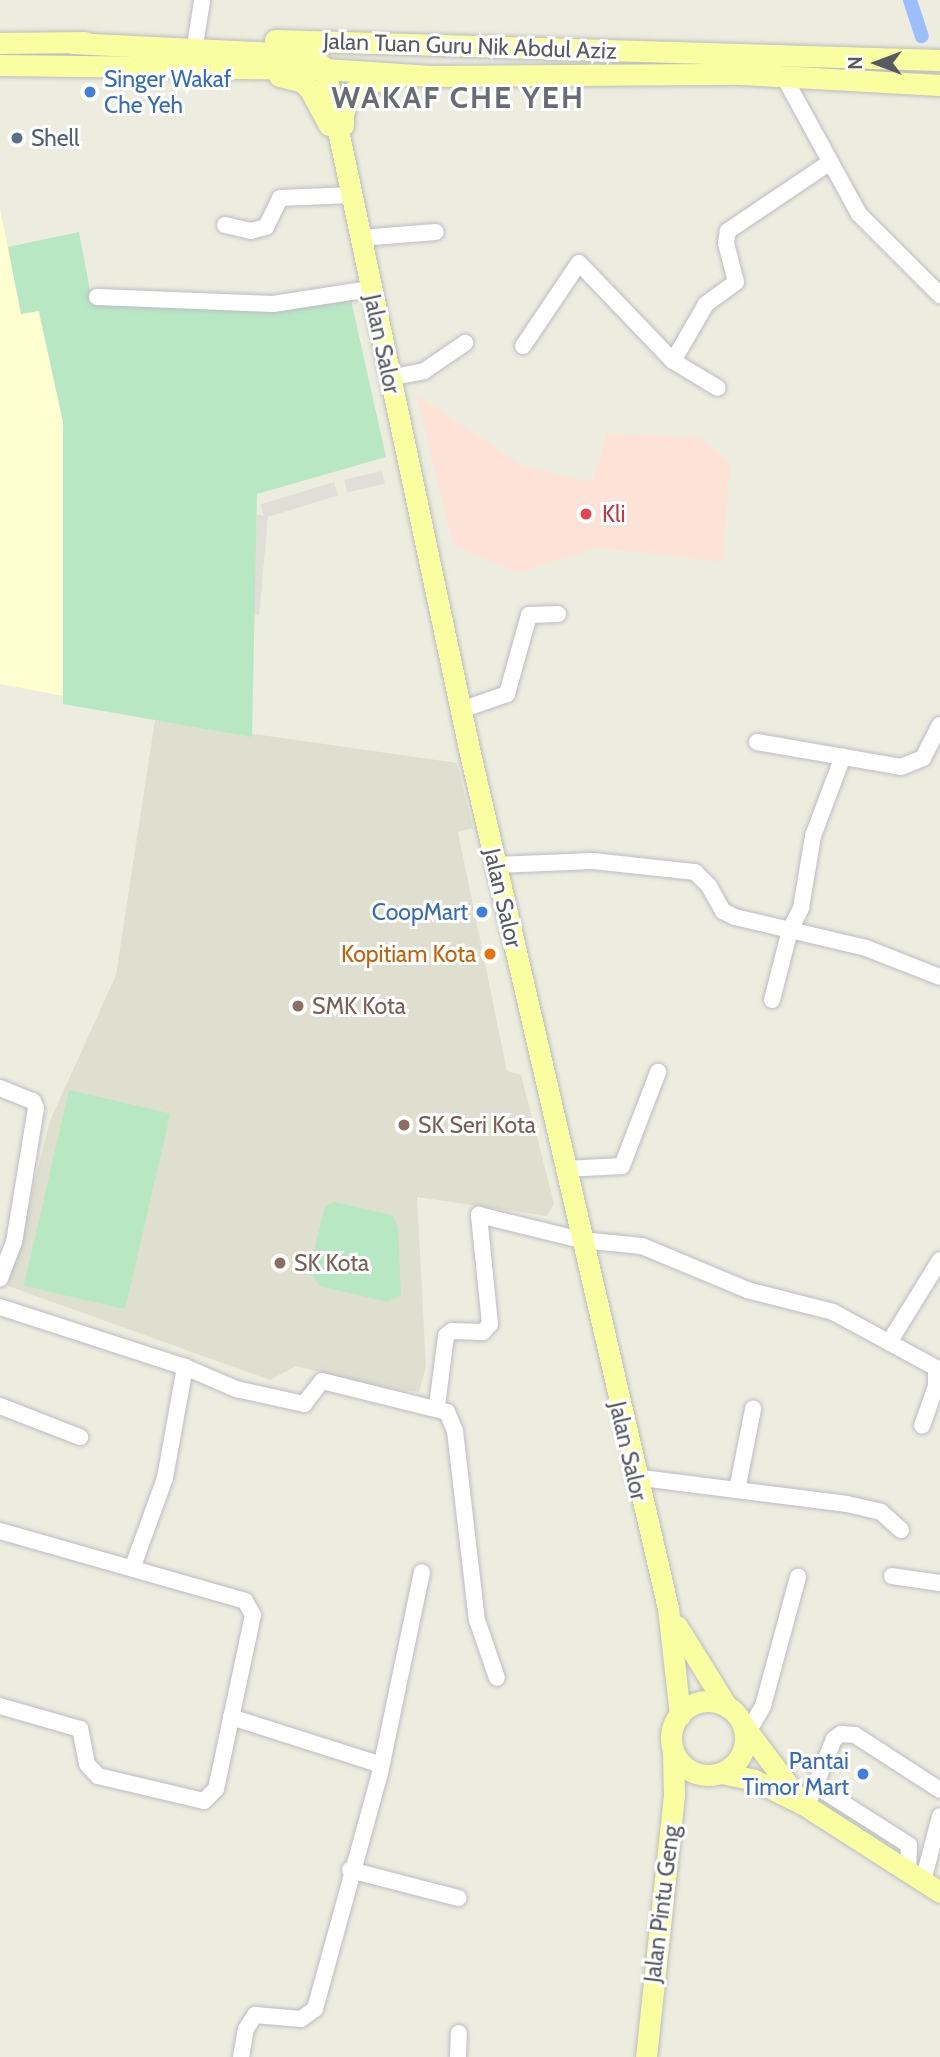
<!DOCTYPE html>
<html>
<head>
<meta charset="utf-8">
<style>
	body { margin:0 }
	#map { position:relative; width:940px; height:2057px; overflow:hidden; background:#ededdf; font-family:Cabin,sans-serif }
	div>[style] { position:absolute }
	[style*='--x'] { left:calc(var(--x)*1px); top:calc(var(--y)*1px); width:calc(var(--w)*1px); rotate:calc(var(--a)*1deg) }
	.commercial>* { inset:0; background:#ffffd1 }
	.industrial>* { inset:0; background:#e0dfd7; transform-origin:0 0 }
	.education>* { inset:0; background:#dfdfcf }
	.medical>* { inset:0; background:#fde3d7 }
	.green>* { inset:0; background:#b8e7c3; transform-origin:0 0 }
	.canal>* { height:14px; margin:-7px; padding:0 7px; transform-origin:7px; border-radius:7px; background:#9cbeff }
	.roads { filter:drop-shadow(0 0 2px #bcbdc4) drop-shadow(0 0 2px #bcbdc4) }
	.minor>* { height:16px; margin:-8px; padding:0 8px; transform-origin:8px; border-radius:8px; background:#fff }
	.major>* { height:21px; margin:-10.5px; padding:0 10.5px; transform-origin:10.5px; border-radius:10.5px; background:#f9ffa1 }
	.major>.ring { margin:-10.5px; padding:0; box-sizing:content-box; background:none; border:21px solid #f9ffa1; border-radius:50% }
	.dots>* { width:19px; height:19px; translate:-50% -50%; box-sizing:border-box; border:4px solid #fff; border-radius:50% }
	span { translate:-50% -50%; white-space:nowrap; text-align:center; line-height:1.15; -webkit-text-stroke:6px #fff; paint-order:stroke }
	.street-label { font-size:23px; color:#585a62 }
	.shop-label { font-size:23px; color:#366cbe }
	.left { translate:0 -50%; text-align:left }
	.right { translate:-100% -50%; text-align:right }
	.service-label { font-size:23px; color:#4e5e75 }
	.health-label { font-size:23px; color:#be3a42 }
	.food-label { font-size:23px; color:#c56008 }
	.education-label { font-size:23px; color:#785e54 }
	.district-label { font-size:30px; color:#696c74; font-weight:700; letter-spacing:2px }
	.north { position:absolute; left:842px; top:28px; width:70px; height:70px; -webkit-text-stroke:5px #fff; paint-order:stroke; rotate:270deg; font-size:19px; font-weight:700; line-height:28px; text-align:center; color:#585a62 }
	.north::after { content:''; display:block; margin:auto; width:24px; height:32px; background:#585a62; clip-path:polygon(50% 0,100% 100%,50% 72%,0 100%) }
</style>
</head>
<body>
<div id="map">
	<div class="commercial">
		<div style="clip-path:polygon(0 208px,21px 314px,38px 310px,63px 422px,64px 696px,0 684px)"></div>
	</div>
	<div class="industrial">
		<div style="left:382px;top:471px;width:13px;height:39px;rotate:77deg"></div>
		<div style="left:334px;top:482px;width:14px;height:77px;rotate:73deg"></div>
		<div style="left:257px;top:515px;width:11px;height:100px;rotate:5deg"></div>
	</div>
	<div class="education">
		<div style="clip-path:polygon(155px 720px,457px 763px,473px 828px,458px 832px,507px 1071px,521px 1075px,554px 1203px,547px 1216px,417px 1197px,426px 1367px,419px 1392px,384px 1388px,296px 1366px,270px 1380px,8px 1286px,50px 1121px,116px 975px)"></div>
	</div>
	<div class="medical">
		<div style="clip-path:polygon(416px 394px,523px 466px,592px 482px,607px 434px,700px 437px,730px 462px,723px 562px,598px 548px,517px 573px,453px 545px)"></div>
	</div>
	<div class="green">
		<div style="clip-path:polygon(79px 232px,92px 301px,272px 309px,351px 300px,386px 457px,257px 494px,252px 737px,63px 704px,63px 422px,39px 311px,21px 314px,8px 247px)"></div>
		<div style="left:69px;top:1090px;width:104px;height:201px;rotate:13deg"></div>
		<div style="clip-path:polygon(334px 1202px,392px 1215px,398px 1227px,401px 1295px,388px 1302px,320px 1286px,309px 1271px,325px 1206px)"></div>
	</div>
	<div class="canal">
		<div style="--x:910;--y:0;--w:38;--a:72"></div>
	</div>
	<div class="roads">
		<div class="minor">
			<div style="--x:196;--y:39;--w:39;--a:-81"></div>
			<div style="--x:784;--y:77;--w:156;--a:61.3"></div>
			<div style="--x:859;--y:214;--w:115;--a:45"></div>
			<div style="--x:225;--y:225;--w:27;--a:13"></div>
			<div style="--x:251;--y:231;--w:16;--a:-15"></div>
			<div style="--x:266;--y:227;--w:32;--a:-64"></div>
			<div style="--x:280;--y:198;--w:71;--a:-2.4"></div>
			<div style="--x:360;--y:238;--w:76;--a:-4.5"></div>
			<div style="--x:97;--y:297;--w:176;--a:2.3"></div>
			<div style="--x:273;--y:304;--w:98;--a:-8.8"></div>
			<div style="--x:523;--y:346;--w:100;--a:-56"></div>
			<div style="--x:579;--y:263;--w:136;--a:46.2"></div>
			<div style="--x:673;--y:361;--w:52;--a:31"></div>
			<div style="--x:673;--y:361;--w:66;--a:-59.9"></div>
			<div style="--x:706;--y:304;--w:37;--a:-36"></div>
			<div style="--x:736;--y:282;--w:40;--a:-104.4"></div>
			<div style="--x:726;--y:243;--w:12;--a:-81"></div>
			<div style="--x:728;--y:231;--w:122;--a:-34"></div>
			<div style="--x:389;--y:378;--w:36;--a:-11"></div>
			<div style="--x:424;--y:371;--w:50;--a:-34.3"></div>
			<div style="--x:461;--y:710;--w:49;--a:-19.2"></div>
			<div style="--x:507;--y:694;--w:82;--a:-74.4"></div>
			<div style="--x:529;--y:615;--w:29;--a:-2"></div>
			<div style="--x:757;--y:742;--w:146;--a:9.8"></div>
			<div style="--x:901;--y:767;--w:24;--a:-22"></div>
			<div style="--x:923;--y:758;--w:37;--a:-63"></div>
			<div style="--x:496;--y:865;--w:97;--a:-2.4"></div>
			<div style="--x:593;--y:861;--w:103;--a:6.2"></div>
			<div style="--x:695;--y:872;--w:20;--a:45"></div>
			<div style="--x:709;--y:886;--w:29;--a:61"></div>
			<div style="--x:723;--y:911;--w:13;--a:27"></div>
			<div style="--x:735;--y:917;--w:135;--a:13.3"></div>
			<div style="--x:866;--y:948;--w:79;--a:21.4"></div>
			<div style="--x:772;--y:1000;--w:72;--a:-75.6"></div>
			<div style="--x:790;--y:930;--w:25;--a:-63"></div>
			<div style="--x:801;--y:908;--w:73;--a:-80.5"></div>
			<div style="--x:813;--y:836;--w:85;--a:-69.4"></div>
			<div style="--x:0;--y:1088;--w:35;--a:22"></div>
			<div style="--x:33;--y:1101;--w:8;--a:67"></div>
			<div style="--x:36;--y:1108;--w:136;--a:99.3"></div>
			<div style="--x:14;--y:1242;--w:39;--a:111"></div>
			<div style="--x:565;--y:1169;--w:57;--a:-3"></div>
			<div style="--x:622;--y:1166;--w:101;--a:-69"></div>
			<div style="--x:0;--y:1307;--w:194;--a:18"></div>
			<div style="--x:185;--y:1367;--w:56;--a:23.3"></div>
			<div style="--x:236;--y:1389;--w:70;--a:12.4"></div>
			<div style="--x:304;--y:1404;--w:29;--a:-52"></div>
			<div style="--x:322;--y:1381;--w:129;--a:13.9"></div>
			<div style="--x:447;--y:1412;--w:21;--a:67"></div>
			<div style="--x:455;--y:1431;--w:190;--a:83.4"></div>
			<div style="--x:477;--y:1620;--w:61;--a:71"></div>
			<div style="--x:890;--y:1341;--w:95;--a:-58.3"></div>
			<div style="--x:0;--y:1406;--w:86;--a:21.2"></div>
			<div style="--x:437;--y:1406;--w:71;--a:-82.7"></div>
			<div style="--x:446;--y:1336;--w:8;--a:-40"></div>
			<div style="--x:452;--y:1331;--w:31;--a:2"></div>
			<div style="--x:483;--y:1332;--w:11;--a:-49"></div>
			<div style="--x:490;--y:1324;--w:110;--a:-95.8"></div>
			<div style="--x:479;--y:1215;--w:105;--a:13.8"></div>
			<div style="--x:581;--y:1240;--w:61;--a:5.6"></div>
			<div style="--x:642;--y:1246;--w:114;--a:22.7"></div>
			<div style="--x:747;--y:1290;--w:89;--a:14.3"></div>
			<div style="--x:833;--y:1312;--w:117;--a:28.5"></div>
			<div style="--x:936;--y:1368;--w:18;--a:90"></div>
			<div style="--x:936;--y:1386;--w:42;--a:109.3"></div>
			<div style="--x:634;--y:1477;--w:215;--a:7.2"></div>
			<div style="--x:847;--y:1504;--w:35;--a:13"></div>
			<div style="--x:881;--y:1512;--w:27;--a:42"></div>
			<div style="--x:737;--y:1490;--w:83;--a:-78.8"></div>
			<div style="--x:0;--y:1531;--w:255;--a:15.9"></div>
			<div style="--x:245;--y:1601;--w:16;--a:60"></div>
			<div style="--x:253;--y:1615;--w:178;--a:102"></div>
			<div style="--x:216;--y:1789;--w:17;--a:135"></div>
			<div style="--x:204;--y:1801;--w:109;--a:-166.7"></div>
			<div style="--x:98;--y:1776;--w:16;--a:-133"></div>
			<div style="--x:87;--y:1764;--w:36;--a:-101"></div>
			<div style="--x:80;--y:1729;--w:83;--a:-164"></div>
			<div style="--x:133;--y:1566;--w:94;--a:-70"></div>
			<div style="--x:165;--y:1478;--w:113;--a:-79.8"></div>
			<div style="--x:892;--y:1576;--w:49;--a:8.3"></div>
			<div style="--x:231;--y:1717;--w:157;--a:17.7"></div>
			<div style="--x:748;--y:1732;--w:30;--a:-60"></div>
			<div style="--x:763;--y:1706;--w:134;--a:-74.8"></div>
			<div style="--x:816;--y:1786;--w:110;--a:32.4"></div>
			<div style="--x:909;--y:1845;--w:27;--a:92"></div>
			<div style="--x:807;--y:1806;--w:72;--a:-68.1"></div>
			<div style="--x:834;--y:1739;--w:9;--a:-36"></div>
			<div style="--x:841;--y:1734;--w:14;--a:4"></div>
			<div style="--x:855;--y:1735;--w:101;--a:32.9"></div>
			<div style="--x:350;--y:1870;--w:112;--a:14.5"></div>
			<div style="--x:923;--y:1881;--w:67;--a:-75.3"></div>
			<div style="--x:241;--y:2057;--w:28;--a:-80"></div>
			<div style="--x:246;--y:2029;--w:17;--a:-57"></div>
			<div style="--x:255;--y:2015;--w:46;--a:5"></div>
			<div style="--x:301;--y:2019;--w:17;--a:-36"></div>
			<div style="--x:315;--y:2009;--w:245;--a:-74.6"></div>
			<div style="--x:380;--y:1773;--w:205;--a:-78.2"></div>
			<div style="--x:458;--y:2057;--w:24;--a:-88"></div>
		</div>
		<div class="major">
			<div style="--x:275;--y:40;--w:665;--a:1.72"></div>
			<div style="--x:0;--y:43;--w:85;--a:-0.7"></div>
			<div style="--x:72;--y:43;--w:224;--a:2.8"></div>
			<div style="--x:296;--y:54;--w:22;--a:18"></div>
			<div style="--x:317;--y:61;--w:11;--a:45"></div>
			<div style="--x:325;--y:69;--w:695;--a:78.04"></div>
			<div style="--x:469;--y:749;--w:882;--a:76.96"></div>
			<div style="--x:668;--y:1608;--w:108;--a:83.6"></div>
			<div style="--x:0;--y:65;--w:325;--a:0.7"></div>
			<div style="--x:325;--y:69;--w:106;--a:3.8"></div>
			<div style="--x:431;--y:76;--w:311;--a:-0.4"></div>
			<div style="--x:742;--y:74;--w:198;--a:3.2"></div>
			<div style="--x:279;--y:76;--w:23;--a:13"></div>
			<div style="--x:301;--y:81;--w:11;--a:41"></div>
			<div style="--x:309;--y:88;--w:42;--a:61.6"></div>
			<div style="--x:343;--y:125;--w:12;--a:-90"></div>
			<div style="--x:343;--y:113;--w:23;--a:-67"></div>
			<div style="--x:352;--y:92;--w:22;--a:-27"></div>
			<div style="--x:372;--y:82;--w:15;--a:-8"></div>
			<div style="--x:677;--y:1626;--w:95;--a:58.3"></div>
			<div class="ring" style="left:671px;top:1701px;width:53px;height:53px"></div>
			<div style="--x:743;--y:1725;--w:90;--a:53.1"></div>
			<div style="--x:722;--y:1773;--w:33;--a:12"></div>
			<div style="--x:754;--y:1780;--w:55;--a:26.1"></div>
			<div style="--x:803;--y:1804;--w:163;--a:32.7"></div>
			<div style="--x:646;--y:2057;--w:263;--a:-83.9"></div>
			<div style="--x:674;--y:1795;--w:45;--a:-91.3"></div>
		</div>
	</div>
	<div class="dots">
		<div style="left:90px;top:92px;background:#3f7fe0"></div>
		<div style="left:17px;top:138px;background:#5c6f8a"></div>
		<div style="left:586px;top:514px;background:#e0444e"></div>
		<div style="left:482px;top:912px;background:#3f7fe0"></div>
		<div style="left:490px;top:954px;background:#e8710a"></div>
		<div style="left:298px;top:1006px;background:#8d6e63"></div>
		<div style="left:404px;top:1125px;background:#8d6e63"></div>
		<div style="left:280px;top:1263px;background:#8d6e63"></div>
		<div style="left:863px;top:1774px;background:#3f7fe0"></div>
	</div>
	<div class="street-label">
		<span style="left:470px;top:46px;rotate:2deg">Jalan Tuan Guru Nik Abdul Aziz</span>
		<span style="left:382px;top:344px;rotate:78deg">Jalan Salor</span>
		<span style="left:503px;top:898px;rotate:77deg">Jalan Salor</span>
		<span style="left:628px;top:1451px;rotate:77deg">Jalan Salor</span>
		<span style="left:662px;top:1904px;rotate:-83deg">Jalan Pintu Geng</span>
	</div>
	<div class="shop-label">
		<span class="left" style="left:104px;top:92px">Singer Wakaf<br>Che Yeh</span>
		<span class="right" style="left:468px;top:912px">CoopMart</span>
		<span class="right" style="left:849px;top:1774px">Pantai<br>Timor Mart</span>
	</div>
	<div class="service-label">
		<span class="left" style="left:31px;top:138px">Shell</span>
	</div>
	<div class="health-label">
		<span class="left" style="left:602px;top:514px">Kli</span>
	</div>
	<div class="food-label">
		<span class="right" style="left:476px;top:954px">Kopitiam Kota</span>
	</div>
	<div class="education-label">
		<span class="left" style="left:312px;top:1006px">SMK Kota</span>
		<span class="left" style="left:418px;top:1125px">SK Seri Kota</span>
		<span class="left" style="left:294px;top:1263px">SK Kota</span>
	</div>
	<div class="district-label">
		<span style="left:458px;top:98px">WAKAF CHE YEH</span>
	</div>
	<div class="north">N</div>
</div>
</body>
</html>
